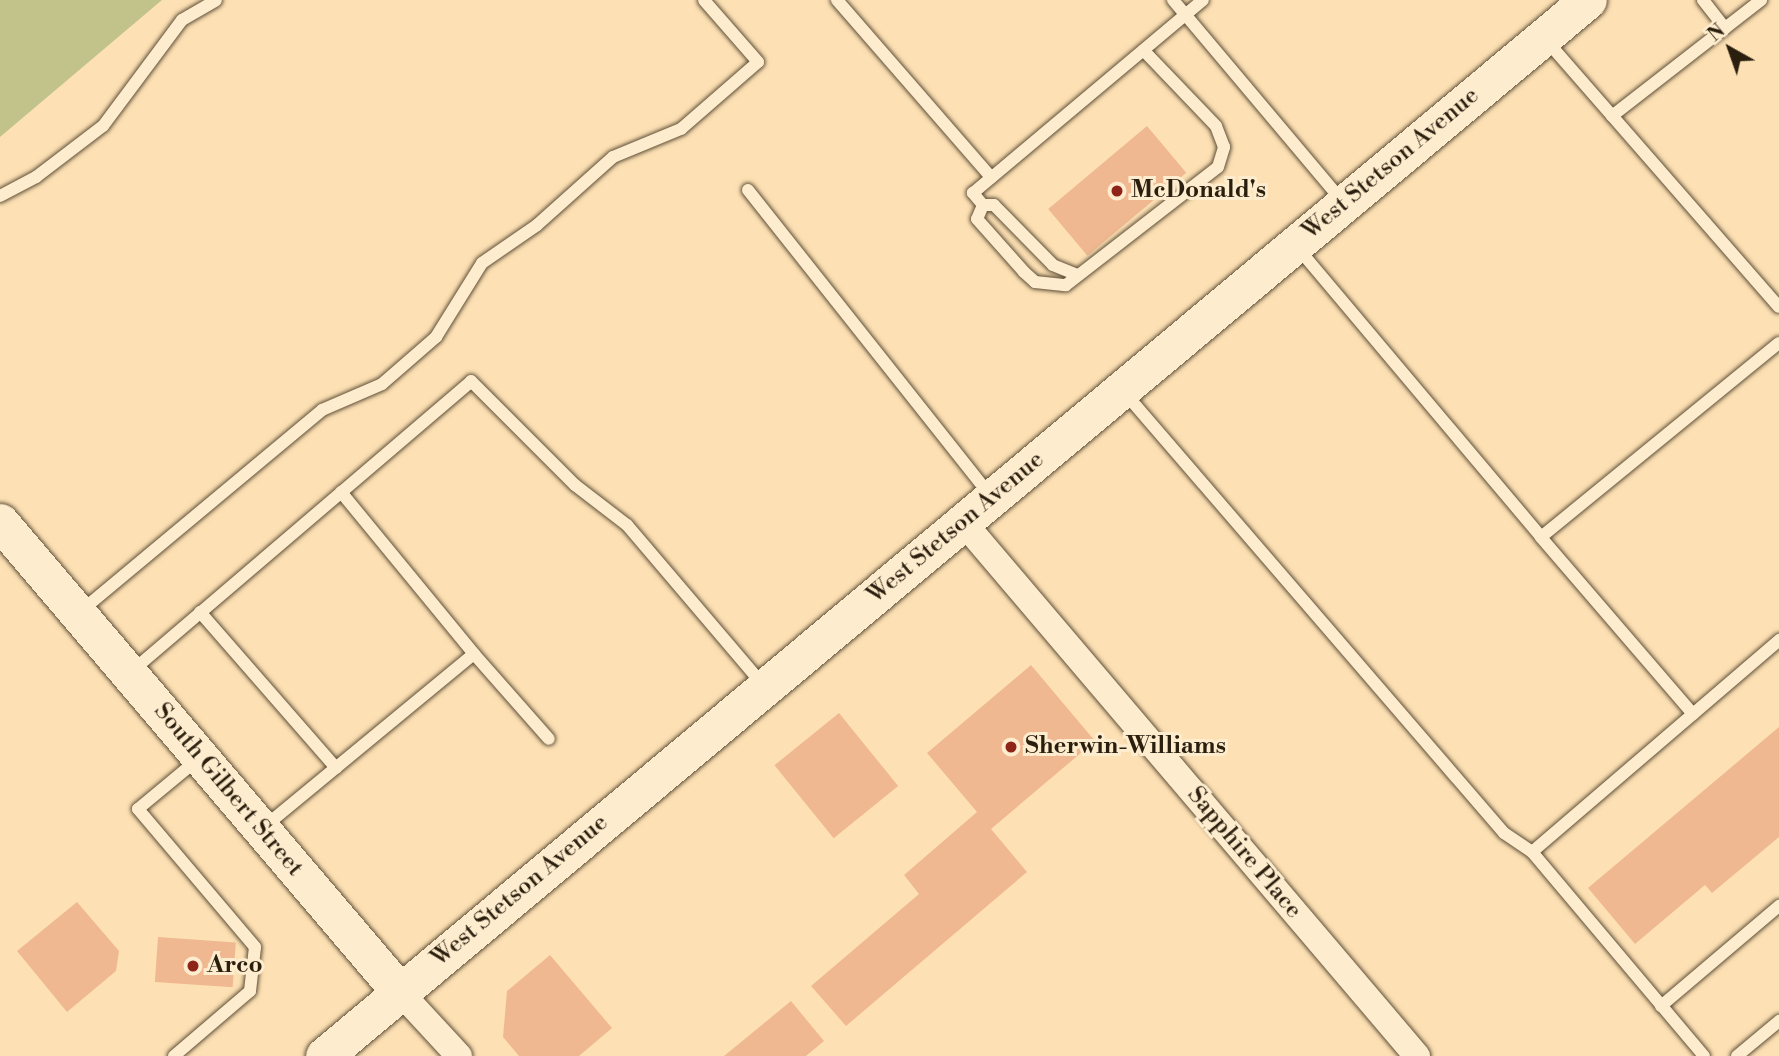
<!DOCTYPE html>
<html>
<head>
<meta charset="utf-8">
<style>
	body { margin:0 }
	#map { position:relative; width:1779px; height:1056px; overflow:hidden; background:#fde1b4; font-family:"Libre Bodoni",serif }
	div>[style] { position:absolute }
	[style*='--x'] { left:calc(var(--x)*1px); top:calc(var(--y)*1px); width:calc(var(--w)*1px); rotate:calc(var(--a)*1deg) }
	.green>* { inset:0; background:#c2c28b }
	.building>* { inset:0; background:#f0b891; transform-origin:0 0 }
	.roads { filter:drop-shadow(0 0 2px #5f4f38) drop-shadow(0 0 2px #5f4f38) }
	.lane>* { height:12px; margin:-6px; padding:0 6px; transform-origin:6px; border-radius:6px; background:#feecce }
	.street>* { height:26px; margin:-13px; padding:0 13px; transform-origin:13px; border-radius:13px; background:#feecce }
	.secondary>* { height:37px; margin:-18.5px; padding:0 18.5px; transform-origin:18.5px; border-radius:18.5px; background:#feecce }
	.dots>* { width:19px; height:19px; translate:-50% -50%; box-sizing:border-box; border:4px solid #feecce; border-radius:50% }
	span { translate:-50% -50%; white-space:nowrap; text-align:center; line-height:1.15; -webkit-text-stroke:6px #feecce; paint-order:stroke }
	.street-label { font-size:24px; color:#2a1e0e }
	.poi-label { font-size:24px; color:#2a1e0e; font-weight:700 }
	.left { translate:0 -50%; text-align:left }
	.north { position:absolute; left:1695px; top:14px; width:70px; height:70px; -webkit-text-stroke:5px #feecce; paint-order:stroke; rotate:320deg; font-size:19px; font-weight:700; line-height:28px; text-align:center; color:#2a1e0e }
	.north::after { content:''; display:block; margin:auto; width:24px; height:32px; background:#2a1e0e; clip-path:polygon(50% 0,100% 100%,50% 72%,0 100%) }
</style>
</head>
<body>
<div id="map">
	<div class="green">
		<div style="clip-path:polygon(0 0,162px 0,0 137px)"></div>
	</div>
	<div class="building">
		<div style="left:1147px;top:126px;width:61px;height:129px;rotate:50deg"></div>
		<div style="clip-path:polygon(1031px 665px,1095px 741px,991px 829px,1027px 872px,846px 1026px,811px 986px,919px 894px,904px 875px,977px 812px,927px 753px)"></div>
		<div style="left:839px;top:713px;width:94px;height:83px;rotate:51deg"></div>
		<div style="clip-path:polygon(1779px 727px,1779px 837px,1712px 893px,1705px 885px,1635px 944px,1588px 888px)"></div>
		<div style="clip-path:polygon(77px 902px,119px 951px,116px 971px,67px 1012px,17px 951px)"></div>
		<div style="left:158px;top:937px;width:78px;height:45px;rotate:4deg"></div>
		<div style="clip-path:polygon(550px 955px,612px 1028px,579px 1056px,519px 1056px,503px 1037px,507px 991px)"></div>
		<div style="clip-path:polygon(791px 1001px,824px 1041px,806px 1056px,724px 1056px)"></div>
	</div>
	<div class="roads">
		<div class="lane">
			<div style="--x:837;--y:0;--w:235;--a:49"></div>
			<div style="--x:1173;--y:0;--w:264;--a:49.9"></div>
			<div style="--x:1703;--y:0;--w:36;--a:52"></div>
			<div style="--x:1546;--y:40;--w:354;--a:48.9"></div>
			<div style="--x:1612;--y:116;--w:189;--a:-37.9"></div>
			<div style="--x:748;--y:190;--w:388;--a:51.6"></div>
			<div style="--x:0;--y:196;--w:41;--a:-27.8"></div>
			<div style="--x:36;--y:177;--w:84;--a:-37.3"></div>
			<div style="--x:103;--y:126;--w:132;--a:-53.3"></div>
			<div style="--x:182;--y:20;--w:39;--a:-30"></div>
			<div style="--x:983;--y:205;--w:15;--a:113"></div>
			<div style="--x:977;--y:219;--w:71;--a:48.4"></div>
			<div style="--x:1024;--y:272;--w:15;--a:42"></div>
			<div style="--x:1035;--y:282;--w:31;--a:6"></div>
			<div style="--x:1066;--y:285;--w:192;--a:-37.8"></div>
			<div style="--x:1218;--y:167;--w:21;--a:-73"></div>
			<div style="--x:1224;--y:147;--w:22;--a:-111"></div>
			<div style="--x:1216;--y:126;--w:105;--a:-133.8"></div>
			<div style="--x:1297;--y:247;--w:379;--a:49.9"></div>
			<div style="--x:1075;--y:274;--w:24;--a:-158"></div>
			<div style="--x:1053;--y:265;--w:84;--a:-134.5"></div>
			<div style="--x:994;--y:205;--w:11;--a:180"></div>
			<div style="--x:983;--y:205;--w:16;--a:-130"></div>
			<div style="--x:973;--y:193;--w:300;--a:-40"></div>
			<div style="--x:1124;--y:392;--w:582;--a:49.25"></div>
			<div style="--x:1504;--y:833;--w:34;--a:34"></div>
			<div style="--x:341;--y:492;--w:210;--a:50.6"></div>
			<div style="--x:81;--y:611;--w:314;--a:-39.8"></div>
			<div style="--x:322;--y:410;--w:65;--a:-23.4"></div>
			<div style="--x:382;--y:384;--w:72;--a:-41"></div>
			<div style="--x:436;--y:337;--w:87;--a:-58.1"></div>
			<div style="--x:482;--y:263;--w:67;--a:-34.6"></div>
			<div style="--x:537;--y:225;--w:102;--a:-41.8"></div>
			<div style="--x:613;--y:157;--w:74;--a:-22.4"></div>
			<div style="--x:681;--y:129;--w:102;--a:-41"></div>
			<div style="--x:758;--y:62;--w:82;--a:-131.1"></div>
			<div style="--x:200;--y:612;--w:207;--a:48.9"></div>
			<div style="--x:132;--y:671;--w:446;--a:-40.5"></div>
			<div style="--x:471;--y:381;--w:147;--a:45"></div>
			<div style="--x:575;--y:485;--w:66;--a:37.6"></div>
			<div style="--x:627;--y:525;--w:211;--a:49.6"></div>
			<div style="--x:1693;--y:714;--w:233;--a:-130.7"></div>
			<div style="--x:1541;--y:537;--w:307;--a:-39.2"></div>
			<div style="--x:264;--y:827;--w:272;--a:-39.5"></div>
			<div style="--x:474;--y:654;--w:113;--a:48.6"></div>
			<div style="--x:1661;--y:1006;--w:155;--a:-40.3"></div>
			<div style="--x:174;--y:1056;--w:100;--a:-40.5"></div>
			<div style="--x:250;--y:991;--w:44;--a:-83.5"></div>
			<div style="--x:255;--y:947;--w:181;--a:-130.3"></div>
			<div style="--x:138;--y:809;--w:77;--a:-39.7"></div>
			<div style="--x:1704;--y:1056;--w:267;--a:-130.1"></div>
			<div style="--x:1532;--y:852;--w:326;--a:-40.6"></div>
			<div style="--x:1737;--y:1056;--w:55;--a:-39.8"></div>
		</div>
		<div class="street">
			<div style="--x:963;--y:522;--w:701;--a:49.63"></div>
			<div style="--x:400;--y:992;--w:87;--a:47.3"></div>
		</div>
		<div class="secondary">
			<div style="--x:0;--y:522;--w:617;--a:49.6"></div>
			<div style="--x:324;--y:1056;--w:1647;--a:-39.88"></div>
		</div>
	</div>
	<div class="dots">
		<div style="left:1117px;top:191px;background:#8f2418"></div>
		<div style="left:1011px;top:747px;background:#8f2418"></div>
		<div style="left:193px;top:966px;background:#8f2418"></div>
	</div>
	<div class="street-label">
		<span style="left:1391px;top:164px;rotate:-40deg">West Stetson Avenue</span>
		<span style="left:956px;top:528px;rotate:-40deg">West Stetson Avenue</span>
		<span style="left:228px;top:790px;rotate:50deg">South Gilbert Street</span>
		<span style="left:1244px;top:853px;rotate:50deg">Sapphire Place</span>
		<span style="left:520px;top:891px;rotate:-40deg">West Stetson Avenue</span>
	</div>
	<div class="poi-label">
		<span class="left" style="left:1131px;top:191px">McDonald's</span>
		<span class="left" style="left:1025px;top:747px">Sherwin-Williams</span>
		<span class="left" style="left:207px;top:966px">Arco</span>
	</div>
	<div class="north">N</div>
</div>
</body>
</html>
